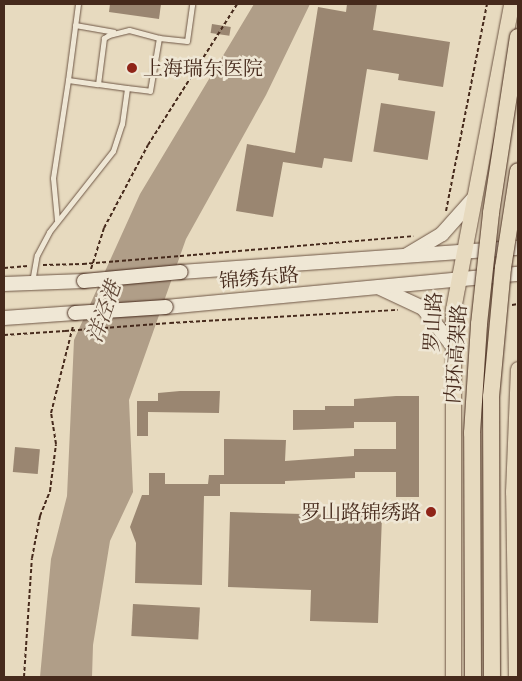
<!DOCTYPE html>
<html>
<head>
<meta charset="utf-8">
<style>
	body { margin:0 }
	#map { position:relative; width:522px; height:681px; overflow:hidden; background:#e7dabf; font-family:"IM FELL Great Primer","Noto Serif SC",serif }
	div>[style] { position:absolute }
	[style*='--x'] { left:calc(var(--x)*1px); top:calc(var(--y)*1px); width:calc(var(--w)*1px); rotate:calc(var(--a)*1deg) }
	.water>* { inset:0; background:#b09e88 }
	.building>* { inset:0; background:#9a8671; transform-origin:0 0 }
	.path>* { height:2px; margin-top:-1px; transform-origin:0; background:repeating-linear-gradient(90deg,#462a1c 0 4px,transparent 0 6.5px) }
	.roads { filter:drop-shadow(0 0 1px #6e5645) drop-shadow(0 0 1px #6e5645) }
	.service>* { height:5px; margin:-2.5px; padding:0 2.5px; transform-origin:2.5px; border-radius:2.5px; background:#efe7d5 }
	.secondary>* { height:14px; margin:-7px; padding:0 7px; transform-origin:7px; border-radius:7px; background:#efe7d5 }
	.primary>* { height:15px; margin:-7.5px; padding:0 7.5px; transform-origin:7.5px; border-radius:7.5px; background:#e7dabf }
	.path-bridge>* { height:2px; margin-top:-1px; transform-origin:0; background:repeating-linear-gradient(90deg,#462a1c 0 4px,transparent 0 6.5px) }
	.bridges { filter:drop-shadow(0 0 1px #462a1c) drop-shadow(0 0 1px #462a1c) }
	.secondary-bridge>* { height:14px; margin:-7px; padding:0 7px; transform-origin:7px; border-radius:7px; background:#efe7d5 }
	.trunk-bridge>* { height:16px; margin:-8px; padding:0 8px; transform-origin:8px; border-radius:8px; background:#e7dabf }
	.dots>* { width:14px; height:14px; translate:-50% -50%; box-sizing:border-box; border:2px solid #efe7d5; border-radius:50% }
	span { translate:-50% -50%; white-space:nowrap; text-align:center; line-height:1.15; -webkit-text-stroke:5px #efe7d5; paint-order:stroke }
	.poi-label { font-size:20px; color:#462a1c }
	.left { translate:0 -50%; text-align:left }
	.right { translate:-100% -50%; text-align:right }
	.street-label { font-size:20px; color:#462a1c }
	.water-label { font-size:21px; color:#604737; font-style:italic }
	.frame { position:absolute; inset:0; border:5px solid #462a1c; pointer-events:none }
</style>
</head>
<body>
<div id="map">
	<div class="water">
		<div style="clip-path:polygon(254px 4px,310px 4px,266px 95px,186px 239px,129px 400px,133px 492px,110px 541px,93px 645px,92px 677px,40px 677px,51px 559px,67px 496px,74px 340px,140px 194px)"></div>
	</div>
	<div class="building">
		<div style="clip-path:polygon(110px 4px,161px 4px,159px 19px,109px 12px)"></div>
		<div style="clip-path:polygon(347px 4px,377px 4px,373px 30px,450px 42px,443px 87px,398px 80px,399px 74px,367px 69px,352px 162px,324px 158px,322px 168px,283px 162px,273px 217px,236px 211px,247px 144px,295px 153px,318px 7px,346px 12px)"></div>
		<div style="left:212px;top:24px;width:19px;height:9px;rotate:9deg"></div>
		<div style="left:381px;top:103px;width:55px;height:49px;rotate:9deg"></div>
		<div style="clip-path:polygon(180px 391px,220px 391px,219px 413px,148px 412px,148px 436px,137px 436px,137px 401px,158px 401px,158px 393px)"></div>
		<div style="clip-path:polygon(396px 396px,419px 396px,419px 497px,396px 497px,396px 472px,355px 472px,355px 478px,285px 481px,285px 484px,220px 484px,220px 496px,204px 496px,202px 585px,135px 583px,136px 543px,130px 527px,142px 495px,149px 495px,149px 473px,165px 473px,165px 484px,208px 484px,209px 475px,224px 475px,224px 439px,286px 440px,285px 461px,354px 456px,354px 449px,396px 449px,396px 422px,354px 422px,354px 428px,293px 430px,293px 410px,325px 410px,325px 406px,354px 406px,354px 399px)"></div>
		<div style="left:15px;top:447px;width:25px;height:25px;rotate:5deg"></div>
		<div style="clip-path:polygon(230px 512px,382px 516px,378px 623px,310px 621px,311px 590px,228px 587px)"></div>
		<div style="left:133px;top:604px;width:67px;height:32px;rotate:3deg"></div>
	</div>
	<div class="path">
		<div style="--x:446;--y:211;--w:211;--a:-78.8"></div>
		<div style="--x:193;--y:255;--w:221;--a:-4.9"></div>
		<div style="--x:43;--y:265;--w:40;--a:-1.4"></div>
		<div style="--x:4;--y:268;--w:24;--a:-5"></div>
		<div style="--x:91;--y:269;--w:43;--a:-72.4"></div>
		<div style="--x:104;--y:228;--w:94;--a:-62.1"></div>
		<div style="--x:148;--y:145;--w:167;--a:-57.7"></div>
		<div style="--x:438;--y:292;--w:16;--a:86"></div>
		<div style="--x:512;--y:305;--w:6;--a:-9"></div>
		<div style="--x:170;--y:323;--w:228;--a:-3.3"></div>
		<div style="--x:4;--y:335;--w:61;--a:-3.8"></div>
		<div style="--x:24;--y:677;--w:119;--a:-86.2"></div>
		<div style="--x:32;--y:558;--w:43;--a:-79.2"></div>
		<div style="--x:40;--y:516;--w:27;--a:-68"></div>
		<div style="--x:50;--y:491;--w:47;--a:-82.7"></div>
		<div style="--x:56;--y:444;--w:31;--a:-99"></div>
		<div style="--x:51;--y:413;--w:90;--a:-75.8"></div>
	</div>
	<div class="roads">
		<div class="service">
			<div style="--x:75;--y:25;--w:39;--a:10"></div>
			<div style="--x:159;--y:38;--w:28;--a:6"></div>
			<div style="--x:187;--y:41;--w:37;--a:-82"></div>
			<div style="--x:68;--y:80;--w:77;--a:-82.5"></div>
			<div style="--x:57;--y:220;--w:42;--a:-95.4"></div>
			<div style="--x:53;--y:178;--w:99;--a:-81.3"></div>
			<div style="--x:68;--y:80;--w:30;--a:8"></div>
			<div style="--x:98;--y:84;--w:29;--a:8"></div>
			<div style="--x:127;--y:88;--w:23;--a:7"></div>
			<div style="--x:150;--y:91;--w:54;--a:-80.4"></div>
			<div style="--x:159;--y:38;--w:31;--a:-165"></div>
			<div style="--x:129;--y:30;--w:21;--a:166"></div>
			<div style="--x:109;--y:35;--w:6;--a:149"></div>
			<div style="--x:104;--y:38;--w:46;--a:97.4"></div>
			<div style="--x:32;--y:282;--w:27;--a:-80"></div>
			<div style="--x:37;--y:255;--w:26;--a:-62"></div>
			<div style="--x:49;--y:232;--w:103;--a:-51.7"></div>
			<div style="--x:113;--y:151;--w:28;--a:-72"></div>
			<div style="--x:122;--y:124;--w:36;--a:-82"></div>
		</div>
		<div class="secondary">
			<div style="--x:407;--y:255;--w:41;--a:-31"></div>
			<div style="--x:442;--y:234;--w:48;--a:-48.4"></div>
			<div style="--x:181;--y:272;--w:338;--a:-4.1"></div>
			<div style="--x:4;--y:284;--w:80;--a:-2.1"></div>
			<div style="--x:380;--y:288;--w:47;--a:24.9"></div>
			<div style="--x:423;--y:308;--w:46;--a:52.1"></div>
			<div style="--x:166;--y:307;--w:354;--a:-5.4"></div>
			<div style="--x:4;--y:318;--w:71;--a:-4"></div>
		</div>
		<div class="primary">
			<div style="--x:453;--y:677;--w:368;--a:-90"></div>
			<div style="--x:453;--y:309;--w:310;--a:-79.2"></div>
			<div style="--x:516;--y:677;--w:185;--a:-90.9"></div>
			<div style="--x:513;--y:492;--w:123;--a:-87.7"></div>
		</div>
	</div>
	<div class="path-bridge">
		<div style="--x:83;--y:264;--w:110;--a:-4.7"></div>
		<div style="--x:65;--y:331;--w:105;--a:-4.4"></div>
	</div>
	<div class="bridges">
		<div class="secondary-bridge">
			<div style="--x:84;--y:281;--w:97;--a:-5.3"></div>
			<div style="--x:75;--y:313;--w:91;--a:-3.8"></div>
		</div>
		<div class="trunk-bridge">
			<div style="--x:473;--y:677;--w:244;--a:-90.2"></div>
			<div style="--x:472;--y:433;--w:109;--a:-86.3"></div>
			<div style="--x:479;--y:324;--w:112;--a:-83.8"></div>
			<div style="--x:491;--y:213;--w:178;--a:-81.3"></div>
			<div style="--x:492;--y:677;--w:280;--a:-90.2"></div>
			<div style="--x:491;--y:397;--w:130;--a:-84.7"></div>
			<div style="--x:503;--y:268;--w:98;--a:-81.2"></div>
		</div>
	</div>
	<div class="dots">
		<div style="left:132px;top:68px;background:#8f2418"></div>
		<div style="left:431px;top:512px;background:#8f2418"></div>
	</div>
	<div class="poi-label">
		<span class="left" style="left:143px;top:68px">上海瑞东医院</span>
		<span class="right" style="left:421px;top:512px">罗山路锦绣路</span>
	</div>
	<div class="street-label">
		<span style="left:259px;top:278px;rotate:-5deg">锦绣东路</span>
		<span style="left:433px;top:322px;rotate:-87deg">罗山路</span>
		<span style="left:456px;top:354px;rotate:-86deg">内环高架路</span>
	</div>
	<div class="water-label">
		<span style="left:104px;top:312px;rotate:-71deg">洋泾港</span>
	</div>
	<div class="frame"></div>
</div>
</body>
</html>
